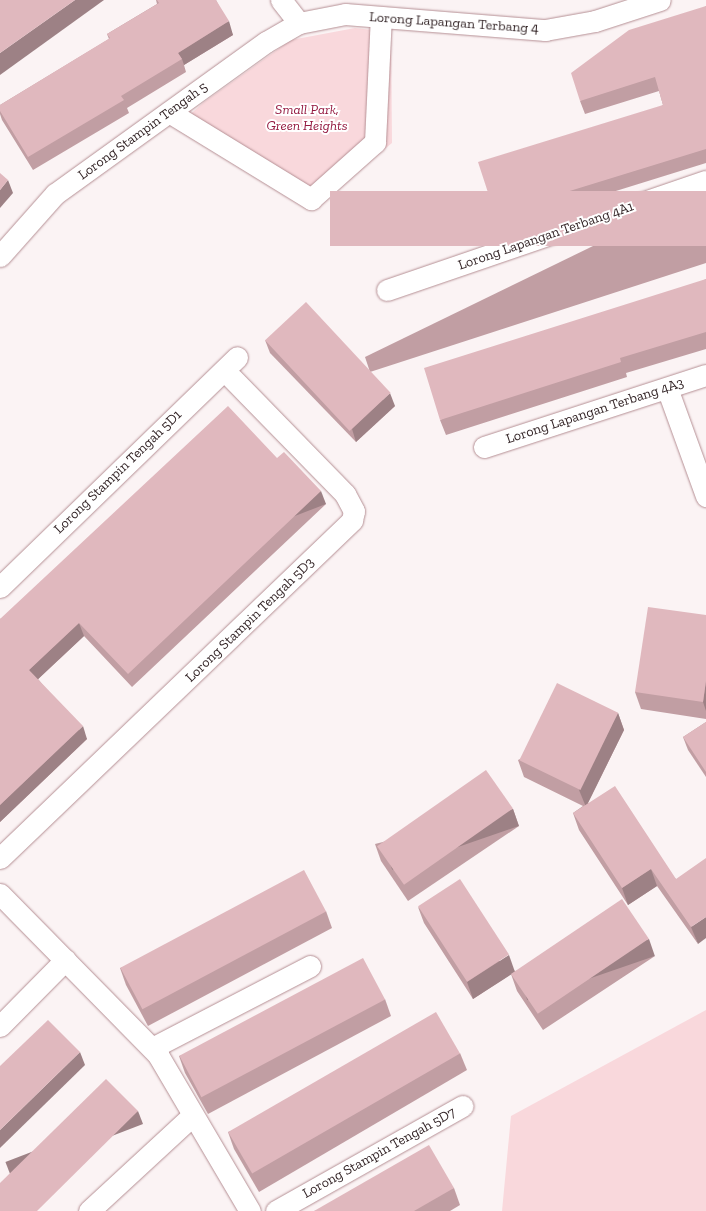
<!DOCTYPE html>
<html>
<head>
<meta charset="utf-8">
<style>
	body { margin:0 }
	#map { position:relative; width:706px; height:1211px; overflow:hidden; background:#fbf3f4; font-family:"Zilla Slab",serif }
	div>[style] { position:absolute }
	[style*='--x'] { left:calc(var(--x)*1px); top:calc(var(--y)*1px); width:calc(var(--w)*1px); rotate:calc(var(--a)*1deg) }
	.green>* { inset:0; background:#f9d8dc }
	.roads { filter:drop-shadow(0 0 1px #b58f94) drop-shadow(0 0 1px #b58f94) }
	.minor>* { height:21px; margin:-10.5px; padding:0 10.5px; transform-origin:10.5px; border-radius:10.5px; background:#fff }
	.wall>* { inset:0; background:#c19ea3 }
	.shaded-wall>* { inset:0; background:#9d8185; transform-origin:0 0 }
	.building>* { inset:0; background:#e0b8be; transform-origin:0 0 }
	span { translate:-50% -50%; white-space:nowrap; text-align:center; line-height:1.15; -webkit-text-stroke:4px #fff; paint-order:stroke }
	.street-label { font-size:14px; color:#2e1f21 }
	.park-label { font-size:14px; color:#941940; font-style:italic }
</style>
</head>
<body>
<div id="map">
	<div class="green">
		<div style="clip-path:polygon(355px 28px,391px 32px,392px 143px,309px 210px,176px 127px,204px 102px,291px 40px)"></div>
		<div style="clip-path:polygon(706px 1010px,706px 1211px,502px 1211px,511px 1116px)"></div>
	</div>
	<div class="roads">
		<div class="minor">
			<div style="--x:281;--y:0;--w:29;--a:52"></div>
			<div style="--x:169;--y:112;--w:167;--a:31.5"></div>
			<div style="--x:311;--y:199;--w:86;--a:-41.7"></div>
			<div style="--x:375;--y:142;--w:125;--a:-87.3"></div>
			<div style="--x:0;--y:256;--w:83;--a:-48.4"></div>
			<div style="--x:55;--y:194;--w:260;--a:-35.8"></div>
			<div style="--x:266;--y:42;--w:38;--a:-30"></div>
			<div style="--x:299;--y:23;--w:47;--a:-11.1"></div>
			<div style="--x:345;--y:14;--w:201;--a:4.6"></div>
			<div style="--x:545;--y:30;--w:51;--a:-10.2"></div>
			<div style="--x:595;--y:21;--w:68;--a:-17.9"></div>
			<div style="--x:387;--y:290;--w:337;--a:-18.9"></div>
			<div style="--x:667;--y:388;--w:115;--a:70.1"></div>
			<div style="--x:484;--y:447;--w:233;--a:-18"></div>
			<div style="--x:0;--y:587;--w:330;--a:-44.1"></div>
			<div style="--x:0;--y:858;--w:488;--a:-43.8"></div>
			<div style="--x:352;--y:520;--w:9;--a:-77"></div>
			<div style="--x:354;--y:511;--w:19;--a:-118"></div>
			<div style="--x:345;--y:494;--w:173;--a:-134.3"></div>
			<div style="--x:0;--y:894;--w:226;--a:45.5"></div>
			<div style="--x:158;--y:1055;--w:181;--a:59.5"></div>
			<div style="--x:0;--y:1026;--w:93;--a:-45.4"></div>
			<div style="--x:152;--y:1048;--w:178;--a:-27.4"></div>
			<div style="--x:89;--y:1211;--w:140;--a:-42.7"></div>
			<div style="--x:276;--y:1211;--w:214;--a:-29.4"></div>
		</div>
	</div>
	<div class="wall">
		<div style="clip-path:polygon(156px 0,216px 0,233px 35px,184px 65px,186px 72px,127px 108px,129px 113px,33px 170px,2px 120px,0 114px,0 105px,109px 39px,107px 34px,157px 4px)"></div>
		<div style="clip-path:polygon(706px 6px,706px 163px,500px 227px,495px 214px,663px 105px,659px 91px,585px 114px,580px 101px)"></div>
		<div style="clip-path:polygon(706px 191px,706px 263px,370px 372px,365px 357px)"></div>
		<div style="clip-path:polygon(706px 279px,706px 349px,626px 373px,627px 377px,446px 435px,440px 420px)"></div>
		<div style="clip-path:polygon(265px 340px,395px 406px,356px 442px,270px 353px)"></div>
		<div style="clip-path:polygon(277px 458px,326px 504px,132px 687px,84px 636px,38px 679px,87px 739px,0 822px,0 619px)"></div>
		<div style="clip-path:polygon(706px 615px,706px 719px,641px 709px,635px 692px)"></div>
		<div style="clip-path:polygon(618px 713px,624px 730px,588px 803px,676px 879px,698px 944px,657px 886px,628px 905px,579px 830px,573px 813px,583px 806px,524px 777px,518px 760px)"></div>
		<div style="clip-path:polygon(706px 722px,706px 777px,688px 750px,683px 737px)"></div>
		<div style="clip-path:polygon(513px 809px,519px 826px,408px 901px,381px 861px,375px 844px)"></div>
		<div style="clip-path:polygon(418px 907px,515px 971px,655px 956px,543px 1030px,517px 991px,511px 974px,473px 999px,424px 923px)"></div>
		<div style="clip-path:polygon(326px 911px,332px 928px,148px 1026px,126px 985px,120px 968px)"></div>
		<div style="clip-path:polygon(385px 999px,391px 1016px,208px 1114px,185px 1073px,179px 1056px)"></div>
		<div style="clip-path:polygon(460px 1053px,467px 1070px,259px 1192px,234px 1149px,228px 1132px)"></div>
		<div style="clip-path:polygon(454px 1188px,460px 1205px,450px 1211px,314px 1211px)"></div>
	</div>
	<div class="shaded-wall">
		<div style="clip-path:polygon(75px 0,104px 0,0 75px,0 53px)"></div>
		<div style="clip-path:polygon(229px 21px,233px 35px,184px 65px,182px 59px,178px 53px)"></div>
		<div style="clip-path:polygon(8px 180px,13px 193px,0 208px,0 190px)"></div>
		<div style="clip-path:polygon(390px 393px,395px 406px,356px 442px,352px 429px)"></div>
		<div style="left:321px;top:491px;width:14px;height:266px;rotate:69deg"></div>
		<div style="clip-path:polygon(79px 623px,84px 636px,34px 683px,29px 670px)"></div>
		<div style="clip-path:polygon(706px 681px,706px 711px,703px 702px)"></div>
		<div style="clip-path:polygon(618px 713px,624px 730px,586px 807px,579px 790px)"></div>
		<div style="clip-path:polygon(83px 726px,87px 739px,0 822px,0 805px)"></div>
		<div style="left:513px;top:809px;width:18px;height:134px;rotate:71deg"></div>
		<div style="clip-path:polygon(651px 869px,657px 886px,628px 905px,622px 888px)"></div>
		<div style="clip-path:polygon(706px 917px,706px 938px,698px 944px,691px 927px)"></div>
		<div style="left:649px;top:939px;width:18px;height:135px;rotate:71deg"></div>
		<div style="clip-path:polygon(509px 955px,515px 972px,473px 999px,467px 982px)"></div>
		<div style="clip-path:polygon(80px 1052px,85px 1065px,0 1148px,0 1130px)"></div>
		<div style="left:138px;top:1111px;width:14px;height:142px;rotate:69deg"></div>
	</div>
	<div class="building">
		<div style="clip-path:polygon(0 0,75px 0,0 53px)"></div>
		<div style="clip-path:polygon(157px 0,216px 0,229px 21px,178px 53px,182px 59px,121px 96px,124px 100px,28px 157px,0 111px,0 105px,110px 38px,107px 34px,159px 3px)"></div>
		<div style="clip-path:polygon(706px 6px,706px 149px,495px 214px,478px 162px,663px 105px,655px 77px,580px 101px,571px 73px,629px 30px)"></div>
		<div style="clip-path:polygon(0 173px,8px 180px,0 190px)"></div>
		<div style="left:706px;top:191px;width:55px;height:376px;rotate:90deg"></div>
		<div style="clip-path:polygon(706px 279px,706px 332px,620px 358px,621px 362px,440px 420px,424px 368px)"></div>
		<div style="left:306px;top:302px;width:124px;height:56px;rotate:47deg"></div>
		<div style="clip-path:polygon(228px 406px,277px 458px,284px 452px,321px 491px,128px 674px,79px 623px,29px 670px,83px 726px,0 805px,0 619px)"></div>
		<div style="clip-path:polygon(648px 607px,706px 615px,706px 681px,703px 702px,635px 692px)"></div>
		<div style="left:557px;top:683px;width:68px;height:86px;rotate:26deg"></div>
		<div style="clip-path:polygon(706px 722px,706px 772px,683px 737px)"></div>
		<div style="left:486px;top:770px;width:47px;height:133px;rotate:55deg"></div>
		<div style="clip-path:polygon(615px 786px,676px 879px,706px 858px,706px 917px,691px 927px,651px 869px,622px 888px,573px 813px)"></div>
		<div style="left:304px;top:870px;width:47px;height:208px;rotate:62deg"></div>
		<div style="left:460px;top:879px;width:90px;height:50px;rotate:57deg"></div>
		<div style="left:622px;top:899px;width:48px;height:134px;rotate:56deg"></div>
		<div style="left:363px;top:958px;width:47px;height:208px;rotate:62deg"></div>
		<div style="left:436px;top:1012px;width:48px;height:240px;rotate:60deg"></div>
		<div style="clip-path:polygon(48px 1020px,80px 1052px,0 1130px,0 1066px)"></div>
		<div style="clip-path:polygon(106px 1079px,138px 1111px,37px 1211px,0 1211px,0 1183px)"></div>
		<div style="clip-path:polygon(429px 1145px,454px 1188px,414px 1211px,314px 1211px)"></div>
	</div>
	<div class="street-label">
		<span style="left:454px;top:23px;rotate:4deg">Lorong Lapangan Terbang 4</span>
		<span style="left:143px;top:131px;rotate:-36deg">Lorong Stampin Tengah 5</span>
		<span style="left:546px;top:236px;rotate:-19deg">Lorong Lapangan Terbang 4A1</span>
		<span style="left:595px;top:411px;rotate:-18deg">Lorong Lapangan Terbang 4A3</span>
		<span style="left:118px;top:472px;rotate:-44deg">Lorong Stampin Tengah 5D1</span>
		<span style="left:250px;top:620px;rotate:-44deg">Lorong Stampin Tengah 5D3</span>
		<span style="left:379px;top:1153px;rotate:-29deg">Lorong Stampin Tengah 5D7</span>
	</div>
	<div class="park-label">
		<span style="left:307px;top:118px">Small Park,<br>Green Heights</span>
	</div>
</div>
</body>
</html>
